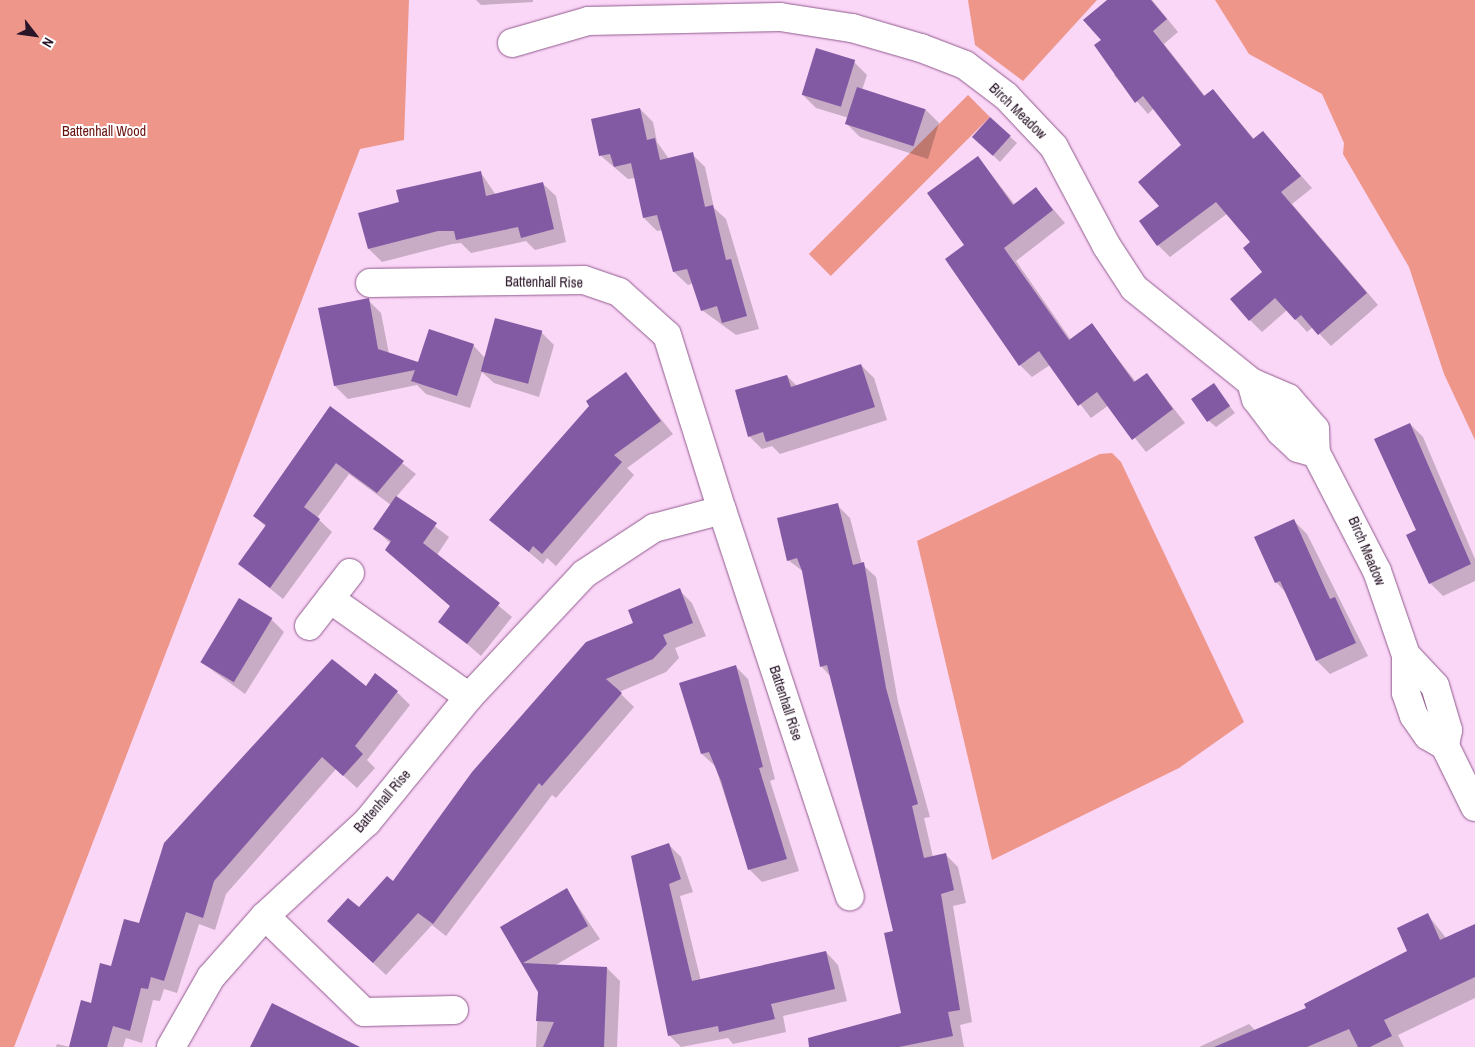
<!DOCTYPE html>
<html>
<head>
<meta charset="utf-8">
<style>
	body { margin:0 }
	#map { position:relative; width:1475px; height:1047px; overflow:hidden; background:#fad6f7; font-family:"Archivo Narrow",sans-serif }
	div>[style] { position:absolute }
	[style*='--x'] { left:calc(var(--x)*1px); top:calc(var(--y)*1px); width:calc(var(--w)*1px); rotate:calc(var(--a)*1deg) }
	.green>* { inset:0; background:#ee968a; transform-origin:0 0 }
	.shadow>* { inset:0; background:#0003 }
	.building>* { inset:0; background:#825aa3; transform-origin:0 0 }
	.roads { filter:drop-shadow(0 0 1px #905b8d) drop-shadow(0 0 1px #905b8d) }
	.street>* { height:28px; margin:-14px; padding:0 14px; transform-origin:14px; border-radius:14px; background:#fff }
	span { translate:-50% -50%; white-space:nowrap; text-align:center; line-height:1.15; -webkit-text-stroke:4px #fff; paint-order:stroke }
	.street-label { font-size:14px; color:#291428 }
	.park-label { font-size:14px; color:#66110d }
	.north { position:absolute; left:10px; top:10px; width:50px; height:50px; -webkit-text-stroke:4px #fff; paint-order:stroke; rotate:120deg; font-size:14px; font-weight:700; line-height:20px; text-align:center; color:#291428 }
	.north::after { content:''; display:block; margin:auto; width:18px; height:22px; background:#291428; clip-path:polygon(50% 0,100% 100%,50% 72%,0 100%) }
</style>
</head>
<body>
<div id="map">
	<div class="green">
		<div style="clip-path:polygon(0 0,409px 0,404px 140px,360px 149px,14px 1047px,0 1047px)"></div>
		<div style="clip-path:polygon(968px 0,1097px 0,1023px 81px,975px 45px)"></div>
		<div style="clip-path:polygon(1215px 0,1475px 0,1475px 440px,1444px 374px,1409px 267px,1343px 154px,1344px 143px,1322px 94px,1249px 54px)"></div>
		<div style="left:968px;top:95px;width:31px;height:225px;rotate:45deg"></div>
		<div style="clip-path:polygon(1112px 453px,1121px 462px,1244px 722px,1179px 768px,992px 860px,917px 541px,1100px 454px)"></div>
	</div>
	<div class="shadow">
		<div style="clip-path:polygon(476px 0,533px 0,533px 2px,481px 5px)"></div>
		<div style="clip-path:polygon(1109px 0,1152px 0,1178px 32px,1164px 44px,1205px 96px,1212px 90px,1255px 140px,1263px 133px,1312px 188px,1292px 204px,1378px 305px,1331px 346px,1313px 327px,1307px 332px,1287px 310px,1262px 332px,1250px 320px,1263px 272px,1252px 242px,1228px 213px,1170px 257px,1158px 245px,1161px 207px,1183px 145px,1154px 108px,1148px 114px,1114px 75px,1118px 72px,1102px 40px)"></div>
		<div style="clip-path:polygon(854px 62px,867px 75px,862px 90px,926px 110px,939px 123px,928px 159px,860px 137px,847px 124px,849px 118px,816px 108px,803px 95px)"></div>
		<div style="clip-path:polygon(640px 109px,653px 122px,657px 142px,669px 159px,692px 154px,705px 167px,714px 208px,726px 219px,759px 329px,736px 335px,702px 310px,693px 283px,688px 285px,674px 272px,662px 230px,657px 231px,644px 218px,635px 178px,628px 179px,601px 156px,592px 120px)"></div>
		<div style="clip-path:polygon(990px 119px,1017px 143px,1000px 162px,980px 143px)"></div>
		<div style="clip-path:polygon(978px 157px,1015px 205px,1036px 189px,1065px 223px,1016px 261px,1071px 340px,1091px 325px,1136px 382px,1147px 374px,1185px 423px,1146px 452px,1109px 405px,1091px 418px,1050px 365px,1032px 377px,1020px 365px,966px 245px)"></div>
		<div style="clip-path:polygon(481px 173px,496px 195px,542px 183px,556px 196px,566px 242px,535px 250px,526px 241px,471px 253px,461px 243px,452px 244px,382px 262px,369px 249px,401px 203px)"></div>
		<div style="clip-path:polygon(368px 300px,381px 313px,389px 354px,418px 364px,473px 345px,484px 357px,541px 332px,554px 345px,539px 397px,494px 383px,482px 372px,470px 408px,426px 394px,417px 385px,348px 399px,335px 386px)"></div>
		<div style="clip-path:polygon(861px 365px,874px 378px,887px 420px,780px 454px,772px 446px,762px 449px,749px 436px,787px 376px,797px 386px)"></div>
		<div style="clip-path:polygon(625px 374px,673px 434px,627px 468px,634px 475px,556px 566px,547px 558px,543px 564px,491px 520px)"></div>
		<div style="clip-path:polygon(1213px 385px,1235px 413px,1216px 427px,1209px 421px)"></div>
		<div style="clip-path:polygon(330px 407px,416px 474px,396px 497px,449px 537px,437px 555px,512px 617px,481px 656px,440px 621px,451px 607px,387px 550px,391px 544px,375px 529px,391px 505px,349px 474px,317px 518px,332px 532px,283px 599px,240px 564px,266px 527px,255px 516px)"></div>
		<div style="clip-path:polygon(1410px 424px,1423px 437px,1475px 559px,1475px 581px,1443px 596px,1430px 583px,1418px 531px)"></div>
		<div style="clip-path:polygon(837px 505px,850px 518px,862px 564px,876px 577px,898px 702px,930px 817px,924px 818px,933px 857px,945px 854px,958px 867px,966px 903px,953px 906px,972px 1022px,960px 1025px,964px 1047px,853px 1047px,902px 1014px,894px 932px,831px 677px,821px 666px,804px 572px,788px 560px)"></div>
		<div style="clip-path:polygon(1294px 521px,1307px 534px,1368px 656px,1330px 674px,1317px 661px,1287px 594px,1276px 582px)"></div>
		<div style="clip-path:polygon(679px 590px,692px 603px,706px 636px,675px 648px,679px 658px,666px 672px,619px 692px,634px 707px,556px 798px,552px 795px,446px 936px,432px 925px,386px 975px,342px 934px,359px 909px,393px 883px,635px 623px)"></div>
		<div style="clip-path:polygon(271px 619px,284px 632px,245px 694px,201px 662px)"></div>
		<div style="clip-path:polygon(332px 661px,366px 687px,397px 692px,410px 705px,367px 760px,375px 768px,357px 788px,336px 769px,226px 894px,215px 930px,199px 924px,177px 993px,164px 989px,160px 1001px,153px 1000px,142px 1043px,126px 1038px,123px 1047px,70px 1047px,140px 924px,165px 844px)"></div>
		<div style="clip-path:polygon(736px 667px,748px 679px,775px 779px,770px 781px,799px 871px,762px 882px,749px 869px,715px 766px,702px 754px,680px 684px)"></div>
		<div style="clip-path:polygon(669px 845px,681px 857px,693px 892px,680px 896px,701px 981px,826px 952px,838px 965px,847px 1001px,783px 1016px,786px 1032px,733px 1044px,728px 1038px,681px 1047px,669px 1035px)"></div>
		<div style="clip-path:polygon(567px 890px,600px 939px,554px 966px,607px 968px,620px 981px,617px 1047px,536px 1047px,539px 991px,502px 927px)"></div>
		<div style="clip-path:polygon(1428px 915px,1446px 938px,1475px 926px,1475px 998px,1398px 1035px,1404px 1047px,1199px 1047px,1249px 1024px,1256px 1031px,1308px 1009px,1409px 951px)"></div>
		<div style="clip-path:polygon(57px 1044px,70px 1047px,56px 1047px)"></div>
	</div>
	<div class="building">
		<div style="clip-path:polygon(1107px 0,1151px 0,1167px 19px,1153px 31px,1204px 96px,1213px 89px,1253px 139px,1263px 131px,1301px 176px,1281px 192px,1367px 293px,1318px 335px,1301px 315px,1295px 320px,1275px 298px,1249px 321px,1230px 299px,1262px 272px,1243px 248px,1250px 242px,1216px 202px,1157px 246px,1139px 221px,1159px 206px,1138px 182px,1181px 145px,1143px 96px,1135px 103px,1094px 45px,1101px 40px,1083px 20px)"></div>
		<div style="left:816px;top:48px;width:41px;height:49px;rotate:17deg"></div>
		<div style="left:857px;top:87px;width:72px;height:39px;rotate:18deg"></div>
		<div style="clip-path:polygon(640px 108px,647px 140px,655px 138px,660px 160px,693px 152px,705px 207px,713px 205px,726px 260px,731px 259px,747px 316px,722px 323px,717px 306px,701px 311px,687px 269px,673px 272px,657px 215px,643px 218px,631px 163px,614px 167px,610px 154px,599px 156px,591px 119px)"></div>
		<div style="left:990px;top:117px;width:28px;height:27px;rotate:42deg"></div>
		<div style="clip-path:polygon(978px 156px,1013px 205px,1036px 187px,1053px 210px,1004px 248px,1069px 340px,1092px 323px,1134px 382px,1147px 373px,1173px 409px,1132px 440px,1097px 392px,1078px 406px,1039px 351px,1019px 366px,945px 259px,964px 245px,927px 193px)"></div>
		<div style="clip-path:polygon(481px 171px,486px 196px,543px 182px,554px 229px,521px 238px,518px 227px,456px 240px,454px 231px,438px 231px,368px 249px,358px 213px,399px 202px,396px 190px)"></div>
		<div style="clip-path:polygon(369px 298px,378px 349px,418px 362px,429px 329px,474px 344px,457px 396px,411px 381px,415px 370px,334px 386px,318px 308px)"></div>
		<div style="left:495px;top:318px;width:49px;height:55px;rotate:15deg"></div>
		<div style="clip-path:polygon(861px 364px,875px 407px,766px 442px,763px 432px,748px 437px,735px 390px,787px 375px,791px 387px)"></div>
		<div style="clip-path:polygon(626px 372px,661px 421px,614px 455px,622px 462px,542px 554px,533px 546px,529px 552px,489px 520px,589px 406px,586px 401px)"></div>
		<div style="left:1214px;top:383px;width:28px;height:28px;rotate:55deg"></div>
		<div style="clip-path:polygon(330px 406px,404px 461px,377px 493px,336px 463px,304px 507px,320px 519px,270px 588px,238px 564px,266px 525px,253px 516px)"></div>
		<div style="clip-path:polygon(1410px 423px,1471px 564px,1429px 584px,1406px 535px,1416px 530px,1374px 439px)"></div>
		<div style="clip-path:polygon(396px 496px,437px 523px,423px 543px,500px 603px,467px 644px,438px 622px,450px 606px,385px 550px,391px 541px,373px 529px)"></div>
		<div style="clip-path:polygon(838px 503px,853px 565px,864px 562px,886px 688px,918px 804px,912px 806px,924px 858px,946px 853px,954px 890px,941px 894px,960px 1010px,948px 1012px,953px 1036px,899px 1047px,809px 1047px,808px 1038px,901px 1013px,884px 933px,893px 931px,873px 846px,827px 665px,820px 667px,802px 571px,797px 558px,787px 561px,777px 518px)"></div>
		<div style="clip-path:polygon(1294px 519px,1330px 599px,1335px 597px,1356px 643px,1316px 661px,1280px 581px,1275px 583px,1254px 537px)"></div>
		<div style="clip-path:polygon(680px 588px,693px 623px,663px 635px,667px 644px,653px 659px,606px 679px,622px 693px,542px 786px,539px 783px,433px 924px,418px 913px,373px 963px,327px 921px,348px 898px,359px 907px,387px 876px,393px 881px,472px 772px,586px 642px,633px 623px,628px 610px)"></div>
		<div style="left:239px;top:598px;width:39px;height:75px;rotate:31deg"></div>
		<div style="clip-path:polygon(332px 659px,366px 686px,375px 673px,398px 691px,355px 746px,363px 754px,343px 776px,322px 757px,214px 881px,203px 918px,186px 912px,164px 981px,151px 977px,148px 989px,141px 988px,130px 1031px,113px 1026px,107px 1047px,69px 1047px,81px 1000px,91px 1003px,100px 963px,111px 966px,124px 919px,139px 923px,164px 843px)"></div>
		<div style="clip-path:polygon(736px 665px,763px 767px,759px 768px,787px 859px,748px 870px,721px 781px,709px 752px,701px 754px,679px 683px)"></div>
		<div style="clip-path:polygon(669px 843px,681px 879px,669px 884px,692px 981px,826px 951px,835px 989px,771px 1004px,775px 1019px,719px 1032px,718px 1026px,668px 1036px,631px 856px)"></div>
		<div style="clip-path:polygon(567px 888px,588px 926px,523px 963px,607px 967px,604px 1047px,543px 1047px,554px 1022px,536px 1021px,538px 992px,500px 927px)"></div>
		<div style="clip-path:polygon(1428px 913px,1440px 940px,1475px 924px,1475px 977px,1384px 1020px,1392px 1036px,1370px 1047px,1358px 1047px,1349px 1029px,1307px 1047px,1214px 1047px,1306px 1008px,1304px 1004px,1407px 951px,1397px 928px)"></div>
		<div style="clip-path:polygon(272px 1003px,360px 1047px,250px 1047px)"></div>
	</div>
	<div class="roads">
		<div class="street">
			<div style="--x:512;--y:43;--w:79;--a:-16.1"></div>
			<div style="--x:588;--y:21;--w:192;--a:-1.2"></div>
			<div style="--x:780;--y:17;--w:73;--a:8.7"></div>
			<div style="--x:852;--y:28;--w:72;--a:16.2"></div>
			<div style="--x:921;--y:48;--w:47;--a:21.1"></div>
			<div style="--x:965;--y:65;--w:51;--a:37.1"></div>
			<div style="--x:1006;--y:96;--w:70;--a:46.7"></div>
			<div style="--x:1054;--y:147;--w:111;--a:62"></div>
			<div style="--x:1106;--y:245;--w:51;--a:56.9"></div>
			<div style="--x:1134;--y:288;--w:150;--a:38.8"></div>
			<div style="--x:1251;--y:382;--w:40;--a:23.4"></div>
			<div style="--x:1288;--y:398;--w:41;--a:48.9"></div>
			<div style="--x:1315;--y:429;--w:24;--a:88"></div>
			<div style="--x:1316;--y:453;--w:133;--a:62.7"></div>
			<div style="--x:1377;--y:571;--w:89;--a:71"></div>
			<div style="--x:1406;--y:655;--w:38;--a:90"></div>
			<div style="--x:1406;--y:693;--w:24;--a:71"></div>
			<div style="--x:1414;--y:716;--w:24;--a:55"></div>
			<div style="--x:1428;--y:736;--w:20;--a:30"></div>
			<div style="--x:1445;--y:746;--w:68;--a:63.8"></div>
			<div style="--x:370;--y:283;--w:214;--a:-0.8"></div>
			<div style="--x:584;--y:280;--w:37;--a:19"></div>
			<div style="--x:619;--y:292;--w:64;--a:41.9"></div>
			<div style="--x:667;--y:335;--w:183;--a:72.6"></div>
			<div style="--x:1251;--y:382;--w:18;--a:74"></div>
			<div style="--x:1256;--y:399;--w:41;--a:52.9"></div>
			<div style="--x:1281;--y:432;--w:23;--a:43"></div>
			<div style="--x:1298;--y:448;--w:19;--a:16"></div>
			<div style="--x:330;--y:599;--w:170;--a:35.2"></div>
			<div style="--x:309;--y:626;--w:67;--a:-52.3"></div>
			<div style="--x:1406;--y:655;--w:42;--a:46.9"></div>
			<div style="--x:1435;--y:686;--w:46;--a:73.5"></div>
			<div style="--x:1448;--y:730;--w:16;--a:101"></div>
			<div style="--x:265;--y:916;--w:138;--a:44.1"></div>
			<div style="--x:364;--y:1012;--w:90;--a:-1.3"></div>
			<div style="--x:171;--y:1047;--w:81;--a:-60.3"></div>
			<div style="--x:211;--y:977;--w:81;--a:-48.5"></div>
			<div style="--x:265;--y:916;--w:139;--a:-42.7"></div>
			<div style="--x:367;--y:822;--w:161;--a:-50.8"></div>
			<div style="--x:469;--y:697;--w:168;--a:-46.9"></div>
			<div style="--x:584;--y:574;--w:84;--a:-33.3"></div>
			<div style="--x:654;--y:528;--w:70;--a:-14.8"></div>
			<div style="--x:722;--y:510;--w:407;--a:71.7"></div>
		</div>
	</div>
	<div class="street-label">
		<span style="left:1018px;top:111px;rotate:44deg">Birch Meadow</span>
		<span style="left:544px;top:282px;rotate:1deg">Battenhall Rise</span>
		<span style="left:1367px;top:551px;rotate:67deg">Birch Meadow</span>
		<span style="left:786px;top:703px;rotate:72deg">Battenhall Rise</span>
		<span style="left:382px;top:801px;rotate:-49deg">Battenhall Rise</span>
	</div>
	<div class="park-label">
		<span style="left:104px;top:131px">Battenhall Wood</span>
	</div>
	<div class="north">N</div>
</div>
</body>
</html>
